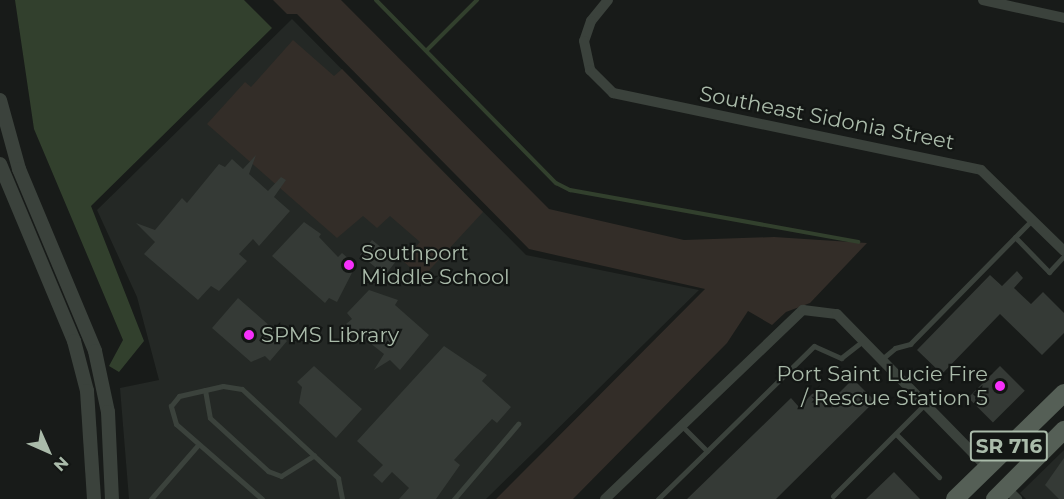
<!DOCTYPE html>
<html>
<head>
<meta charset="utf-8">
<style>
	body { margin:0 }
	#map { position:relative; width:1064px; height:499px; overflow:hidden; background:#181b19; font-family:Montserrat,sans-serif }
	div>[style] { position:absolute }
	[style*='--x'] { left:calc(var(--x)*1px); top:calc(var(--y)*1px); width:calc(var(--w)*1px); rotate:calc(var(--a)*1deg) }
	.built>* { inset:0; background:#242825 }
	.green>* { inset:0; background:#332d28 }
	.water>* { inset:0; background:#32402d }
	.stream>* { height:4px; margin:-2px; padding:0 2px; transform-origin:2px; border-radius:2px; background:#32402d }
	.building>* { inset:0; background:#353a36; transform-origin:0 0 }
	.service>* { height:5px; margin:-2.5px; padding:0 2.5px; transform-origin:2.5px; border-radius:2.5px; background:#3b423c }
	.minor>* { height:10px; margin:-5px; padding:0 5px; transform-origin:5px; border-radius:5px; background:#3b423c }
	.tertiary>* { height:14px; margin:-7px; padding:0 7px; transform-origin:7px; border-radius:7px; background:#3b423c }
	.primary>* { height:18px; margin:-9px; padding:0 9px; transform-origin:9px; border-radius:9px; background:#555f56 }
	.dots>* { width:16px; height:16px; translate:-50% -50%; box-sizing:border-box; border:3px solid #131614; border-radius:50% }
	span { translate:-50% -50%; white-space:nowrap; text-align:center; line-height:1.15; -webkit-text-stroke:4.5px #131614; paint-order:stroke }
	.shield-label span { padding:2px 4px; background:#131614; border:2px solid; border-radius:4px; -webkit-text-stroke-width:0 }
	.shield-label { font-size:20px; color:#aba; font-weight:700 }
	.street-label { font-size:21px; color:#aba }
	.poi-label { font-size:21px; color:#aba }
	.left { translate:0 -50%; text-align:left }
	.right { translate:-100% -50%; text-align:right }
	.north { position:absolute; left:18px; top:421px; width:60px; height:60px; -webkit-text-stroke:4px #131614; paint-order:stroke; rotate:135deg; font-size:16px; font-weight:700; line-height:24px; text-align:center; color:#aba }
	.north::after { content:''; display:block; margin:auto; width:21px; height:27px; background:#aba; clip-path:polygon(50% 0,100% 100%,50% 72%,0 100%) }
</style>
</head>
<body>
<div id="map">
	<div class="built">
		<div style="clip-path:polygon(292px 19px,526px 255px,699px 290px,486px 499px,129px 499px,120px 388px,159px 380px,137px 297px,97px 210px)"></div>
		<div style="clip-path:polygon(1064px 450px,1064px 499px,1026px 499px,1020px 493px)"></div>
	</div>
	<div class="green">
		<div style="clip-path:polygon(273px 0,341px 0,549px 209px,684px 240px,774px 237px,867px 243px,810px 303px,786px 312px,772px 325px,748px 311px,727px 343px,573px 499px,496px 499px,705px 289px,529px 249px,297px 14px,287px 14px)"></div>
		<div style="clip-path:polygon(293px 40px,334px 76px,342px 69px,483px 212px,422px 278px,403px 261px,420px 242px,390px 216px,377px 228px,363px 216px,337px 238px,207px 124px,245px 82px,251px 87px)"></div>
	</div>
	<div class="water">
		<div style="clip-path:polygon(15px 0,244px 0,272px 28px,91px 206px,144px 341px,119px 372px,109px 366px,123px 340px,34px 129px)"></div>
	</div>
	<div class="stream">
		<div style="--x:376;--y:0;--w:257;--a:45.5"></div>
		<div style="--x:556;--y:183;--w:16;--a:27"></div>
		<div style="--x:570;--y:190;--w:293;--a:10.2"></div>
		<div style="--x:427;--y:50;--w:71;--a:-45"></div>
	</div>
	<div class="building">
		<div style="clip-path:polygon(256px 155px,249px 174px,268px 191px,281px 177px,286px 180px,274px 197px,290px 211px,259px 246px,253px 239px,239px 254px,247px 261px,219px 291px,211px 286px,198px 300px,144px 254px,155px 242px,136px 223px,155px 230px,182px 198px,187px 203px,219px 164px,225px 167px,232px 159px,243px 169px)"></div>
		<div style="clip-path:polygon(304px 222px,321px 234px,319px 237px,338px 257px,342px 253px,356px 265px,337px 302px,329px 298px,325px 303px,272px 256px)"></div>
		<div style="left:372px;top:240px;width:32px;height:19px;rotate:39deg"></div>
		<div style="clip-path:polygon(1017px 271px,1023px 278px,1014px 288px,1031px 304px,1043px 292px,1064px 313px,1064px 333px,1042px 355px,1000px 314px,942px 374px,917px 350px,990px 275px,1002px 286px)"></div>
		<div style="clip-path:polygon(369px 290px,398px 300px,395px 305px,429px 335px,400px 370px,390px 360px,374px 370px,384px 354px,346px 324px,352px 319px,347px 313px)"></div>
		<div style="clip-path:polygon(238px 298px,287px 341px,270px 361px,265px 356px,251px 362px,212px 328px)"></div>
		<div style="clip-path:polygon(444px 346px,487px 375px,482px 381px,511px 407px,497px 423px,492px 419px,454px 460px,460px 465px,436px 499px,399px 499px,409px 488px,392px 472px,382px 483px,373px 475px,383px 465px,357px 441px)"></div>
		<div style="clip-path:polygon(314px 366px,362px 409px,336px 438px,299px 403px,302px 387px,297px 382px)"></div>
		<div style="left:1000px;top:366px;width:35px;height:45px;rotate:45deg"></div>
		<div style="clip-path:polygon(853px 379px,875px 401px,776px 499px,687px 499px,791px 398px,799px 407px,819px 387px,832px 400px)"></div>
		<div style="clip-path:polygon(1064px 458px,1064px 499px,1059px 499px,1045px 485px)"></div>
		<div style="clip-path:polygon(894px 472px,920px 499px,866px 499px)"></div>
	</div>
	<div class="service">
		<div style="--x:1015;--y:237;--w:49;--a:45.8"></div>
		<div style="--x:1049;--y:272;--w:22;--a:-47"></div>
		<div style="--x:882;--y:359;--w:17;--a:-40"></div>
		<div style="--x:895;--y:348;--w:16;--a:-15"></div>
		<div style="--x:910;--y:344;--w:174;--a:-45.5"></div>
		<div style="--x:205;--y:390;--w:28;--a:80"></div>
		<div style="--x:210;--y:418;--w:79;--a:42.4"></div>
		<div style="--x:268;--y:471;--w:14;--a:21"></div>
		<div style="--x:281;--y:476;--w:39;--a:-32"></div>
		<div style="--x:682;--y:426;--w:35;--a:45"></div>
		<div style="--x:707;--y:451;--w:150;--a:-44.5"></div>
		<div style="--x:814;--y:346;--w:30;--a:24"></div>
		<div style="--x:841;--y:358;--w:28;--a:-38"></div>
		<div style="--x:896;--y:434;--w:61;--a:45"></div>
		<div style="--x:833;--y:496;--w:130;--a:-45"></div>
		<div style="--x:151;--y:499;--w:72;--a:-49"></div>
		<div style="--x:262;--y:499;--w:114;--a:-138.9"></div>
		<div style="--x:176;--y:424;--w:19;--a:-106"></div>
		<div style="--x:171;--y:406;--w:13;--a:-51"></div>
		<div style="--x:179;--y:396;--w:45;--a:-12.8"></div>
		<div style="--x:223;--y:386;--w:19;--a:9"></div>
		<div style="--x:242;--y:389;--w:131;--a:42.8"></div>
		<div style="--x:338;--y:478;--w:21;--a:79"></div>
		<div style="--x:454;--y:499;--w:99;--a:-49.5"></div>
		<div style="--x:658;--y:499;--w:69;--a:-44.4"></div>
	</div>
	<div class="minor">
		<div style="--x:608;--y:0;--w:27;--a:129"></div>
		<div style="--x:591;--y:21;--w:21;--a:109"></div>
		<div style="--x:584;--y:41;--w:30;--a:78"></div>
		<div style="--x:590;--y:70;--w:33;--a:45"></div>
		<div style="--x:613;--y:93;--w:376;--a:11.8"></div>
		<div style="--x:981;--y:170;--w:116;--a:44.3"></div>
		<div style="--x:983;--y:0;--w:83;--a:12.5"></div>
		<div style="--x:1006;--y:488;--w:16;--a:45"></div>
		<div style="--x:605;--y:499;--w:274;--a:-43.7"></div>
		<div style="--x:803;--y:310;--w:34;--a:7"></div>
		<div style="--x:837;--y:314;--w:214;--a:45.6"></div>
	</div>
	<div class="tertiary">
		<div style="--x:0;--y:100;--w:72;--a:74.6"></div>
		<div style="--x:19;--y:169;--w:197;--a:67.3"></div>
		<div style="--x:95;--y:351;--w:62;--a:78"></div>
		<div style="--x:108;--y:412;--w:87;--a:87.4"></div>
		<div style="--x:0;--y:164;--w:192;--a:67.3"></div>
		<div style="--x:74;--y:341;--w:52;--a:75.4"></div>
		<div style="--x:87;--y:391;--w:108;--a:86.3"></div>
	</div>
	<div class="primary">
		<div style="--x:955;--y:499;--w:152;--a:-44.2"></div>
		<div style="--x:995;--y:499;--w:98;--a:-45"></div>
	</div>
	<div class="dots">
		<div style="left:349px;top:265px;background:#f72ffc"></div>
		<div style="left:249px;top:335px;background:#f72ffc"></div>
		<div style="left:1000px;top:386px;background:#f72ffc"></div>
	</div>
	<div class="shield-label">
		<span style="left:1009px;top:446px">SR 716</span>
	</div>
	<div class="street-label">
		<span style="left:827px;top:118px;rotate:11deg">Southeast Sidonia Street</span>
	</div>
	<div class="poi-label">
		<span class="left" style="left:361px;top:265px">Southport<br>Middle School</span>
		<span class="left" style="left:261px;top:335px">SPMS Library</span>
		<span class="right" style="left:988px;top:386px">Port Saint Lucie Fire<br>/ Rescue Station 5</span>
	</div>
	<div class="north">N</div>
</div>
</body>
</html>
